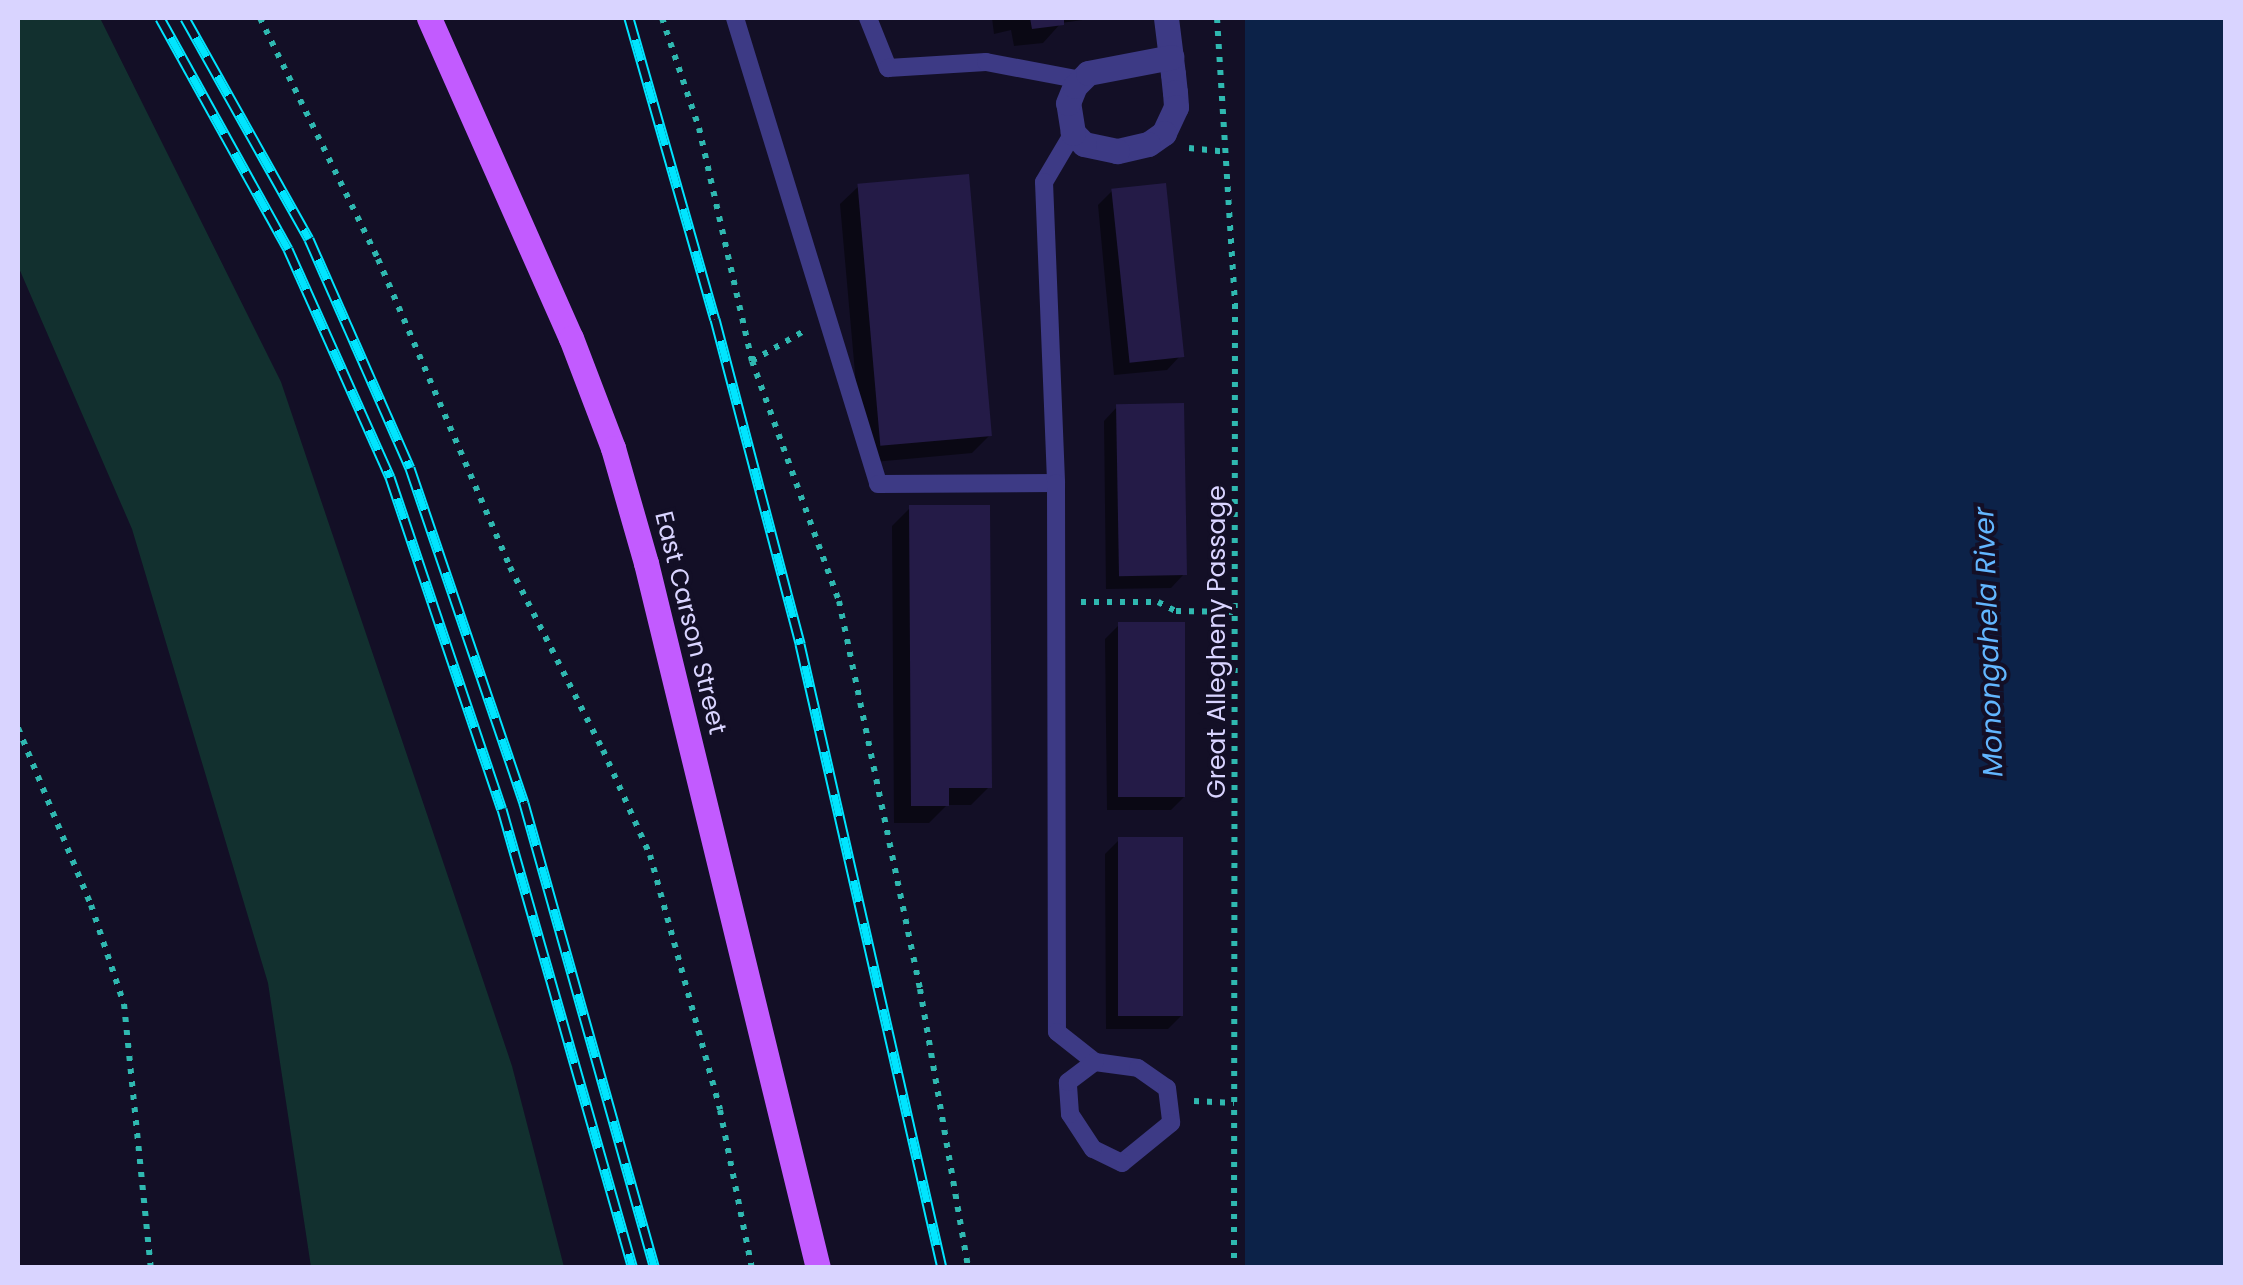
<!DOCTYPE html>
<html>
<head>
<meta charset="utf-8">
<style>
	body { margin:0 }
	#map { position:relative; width:2243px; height:1285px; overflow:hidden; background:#130f26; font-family:Poppins,sans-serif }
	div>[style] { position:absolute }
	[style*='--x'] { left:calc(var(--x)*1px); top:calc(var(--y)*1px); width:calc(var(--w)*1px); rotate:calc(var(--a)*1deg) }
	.green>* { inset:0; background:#12302f }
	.water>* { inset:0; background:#0c2248; transform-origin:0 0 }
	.shadow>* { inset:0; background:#0007 }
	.building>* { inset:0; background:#241b47; transform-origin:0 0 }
	.path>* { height:6px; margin-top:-3px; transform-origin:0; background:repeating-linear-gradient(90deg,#2fb8b0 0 5px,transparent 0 13px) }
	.lane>* { height:18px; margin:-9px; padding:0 9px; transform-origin:9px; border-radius:9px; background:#3d3a85 }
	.street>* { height:25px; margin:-12.5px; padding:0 12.5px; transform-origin:12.5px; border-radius:12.5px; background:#3d3a85 }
	.primary>* { height:25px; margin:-12.5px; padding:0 12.5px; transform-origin:12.5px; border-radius:12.5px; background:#c25bff }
	.rail>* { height:11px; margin-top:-5.5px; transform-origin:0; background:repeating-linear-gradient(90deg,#130f26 0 22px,#00e5ff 0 44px); box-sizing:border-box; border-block:2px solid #00e5ff }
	span { translate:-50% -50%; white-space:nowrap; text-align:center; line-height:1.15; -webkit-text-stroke:8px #130f26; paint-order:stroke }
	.street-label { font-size:25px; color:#d9d4ff }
	.water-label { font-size:28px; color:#62b6ff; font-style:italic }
	.frame { position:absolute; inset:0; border:20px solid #d9d4ff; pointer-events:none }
</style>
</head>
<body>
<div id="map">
	<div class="green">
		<div style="clip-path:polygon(18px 18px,100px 18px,281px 382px,512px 1066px,564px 1267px,311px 1267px,268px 983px,132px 529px,18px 266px)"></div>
	</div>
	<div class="water">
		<div style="left:1245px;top:18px;width:980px;height:1250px"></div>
	</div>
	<div class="shadow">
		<div style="clip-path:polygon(992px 18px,1097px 18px,1061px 23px,1043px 43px,1014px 46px,1011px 30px,994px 34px)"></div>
		<div style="clip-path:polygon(859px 186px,990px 435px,972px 453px,863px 463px,840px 204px)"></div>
		<div style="clip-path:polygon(1112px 191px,1180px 356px,1167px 370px,1114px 375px,1098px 205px)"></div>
		<div style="clip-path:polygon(1117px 407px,1184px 574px,1171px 588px,1106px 589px,1104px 421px)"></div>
		<div style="clip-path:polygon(910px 508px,989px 787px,971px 805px,947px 805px,929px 823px,894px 823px,892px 526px)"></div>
		<div style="clip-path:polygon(1119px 625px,1185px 796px,1171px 810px,1107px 810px,1105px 639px)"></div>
		<div style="clip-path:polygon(1119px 840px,1182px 1015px,1168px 1029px,1106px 1029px,1105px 854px)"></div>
	</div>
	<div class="building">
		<div style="clip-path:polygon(1030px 18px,1064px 18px,1064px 25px,1032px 29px)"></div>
		<div style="left:969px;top:174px;width:263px;height:112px;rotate:85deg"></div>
		<div style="left:1166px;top:183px;width:175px;height:55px;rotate:84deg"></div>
		<div style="left:1184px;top:403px;width:172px;height:68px;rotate:89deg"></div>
		<div style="clip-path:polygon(909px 505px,990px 505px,992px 788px,949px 788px,949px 806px,911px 806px)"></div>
		<div style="left:1118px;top:622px;width:67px;height:175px"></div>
		<div style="left:1183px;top:837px;width:179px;height:65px;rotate:90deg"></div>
	</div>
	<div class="path">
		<div style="--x:260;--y:18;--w:268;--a:63.9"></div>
		<div style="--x:378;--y:259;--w:335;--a:66.8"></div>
		<div style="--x:510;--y:567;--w:205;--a:63.1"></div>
		<div style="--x:603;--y:750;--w:115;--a:65.9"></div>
		<div style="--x:650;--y:855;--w:264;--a:74.6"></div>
		<div style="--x:720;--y:1110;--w:161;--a:78.6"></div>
		<div style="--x:662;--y:18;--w:116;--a:71.4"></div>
		<div style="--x:699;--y:128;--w:239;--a:77.2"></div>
		<div style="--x:752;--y:361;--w:255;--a:70.1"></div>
		<div style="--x:839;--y:601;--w:396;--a:78.2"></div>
		<div style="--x:920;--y:989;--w:283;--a:80.2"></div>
		<div style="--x:1217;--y:18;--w:287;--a:86.4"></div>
		<div style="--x:1235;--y:304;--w:964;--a:90.06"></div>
		<div style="--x:1189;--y:148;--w:39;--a:6"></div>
		<div style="--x:752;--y:361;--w:60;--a:-30"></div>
		<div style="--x:1081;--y:602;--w:77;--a:0"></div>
		<div style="--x:1158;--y:602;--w:20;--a:27"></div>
		<div style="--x:1176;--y:611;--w:62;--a:0.9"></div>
		<div style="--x:18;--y:728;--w:191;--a:67.6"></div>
		<div style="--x:91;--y:905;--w:104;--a:71.6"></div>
		<div style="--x:124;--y:1004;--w:265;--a:84.2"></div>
		<div style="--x:1194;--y:1101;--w:40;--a:2.9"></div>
	</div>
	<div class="lane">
		<div style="--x:735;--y:18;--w:487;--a:72.9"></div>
		<div style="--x:878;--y:484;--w:178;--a:-0.3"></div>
		<div style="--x:868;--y:18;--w:54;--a:68.2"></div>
		<div style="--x:888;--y:68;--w:98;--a:-3.5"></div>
		<div style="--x:986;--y:62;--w:97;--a:10.7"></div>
		<div style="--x:1073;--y:133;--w:57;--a:120.6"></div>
		<div style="--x:1044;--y:182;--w:301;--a:87.7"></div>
		<div style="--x:1056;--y:483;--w:549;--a:89.9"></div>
		<div style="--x:1057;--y:1032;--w:48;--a:38.3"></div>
		<div style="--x:1095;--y:1062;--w:43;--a:7.9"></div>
		<div style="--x:1138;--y:1068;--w:35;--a:35"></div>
		<div style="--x:1167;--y:1088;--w:35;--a:83"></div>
		<div style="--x:1171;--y:1123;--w:63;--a:140.8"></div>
		<div style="--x:1122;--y:1163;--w:32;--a:-154"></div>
		<div style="--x:1093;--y:1149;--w:42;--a:-123.3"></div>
		<div style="--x:1070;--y:1114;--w:32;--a:-94"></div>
		<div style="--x:1068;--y:1082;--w:34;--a:-37"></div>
	</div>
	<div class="street">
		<div style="--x:1166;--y:18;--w:56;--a:82.9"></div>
		<div style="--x:1173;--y:74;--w:18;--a:84"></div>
		<div style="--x:1175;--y:92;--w:15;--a:86"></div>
		<div style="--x:1176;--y:107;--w:29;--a:115"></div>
		<div style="--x:1164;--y:133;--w:19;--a:145"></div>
		<div style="--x:1148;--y:144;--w:32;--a:167"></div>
		<div style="--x:1117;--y:151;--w:34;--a:-168"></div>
		<div style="--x:1084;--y:144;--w:16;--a:-135"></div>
		<div style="--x:1073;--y:133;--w:30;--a:-99"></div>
		<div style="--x:1068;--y:103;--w:18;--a:-68"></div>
		<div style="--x:1075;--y:86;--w:18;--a:-45"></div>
		<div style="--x:1088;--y:73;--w:85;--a:-10.9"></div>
	</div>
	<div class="primary">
		<div style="--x:429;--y:18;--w:350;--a:66.1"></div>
		<div style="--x:571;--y:338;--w:118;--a:69.1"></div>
		<div style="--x:613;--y:448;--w:120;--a:74"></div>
		<div style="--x:646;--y:563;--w:726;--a:76.29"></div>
	</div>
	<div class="rail">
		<div style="--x:160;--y:18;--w:264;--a:61"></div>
		<div style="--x:288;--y:249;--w:250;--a:65.9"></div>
		<div style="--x:390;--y:477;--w:350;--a:71.4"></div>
		<div style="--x:502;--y:809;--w:477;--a:74.1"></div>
		<div style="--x:185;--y:18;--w:253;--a:60.7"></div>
		<div style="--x:309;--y:239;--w:250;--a:66.2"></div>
		<div style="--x:410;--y:468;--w:354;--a:71.2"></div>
		<div style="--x:524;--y:803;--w:483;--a:74.3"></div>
		<div style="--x:629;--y:18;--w:313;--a:74.1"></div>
		<div style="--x:715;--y:319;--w:336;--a:75.3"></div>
		<div style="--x:800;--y:644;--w:640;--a:77.18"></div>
	</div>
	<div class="street-label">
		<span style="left:690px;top:623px;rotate:76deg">East Carson Street</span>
		<span style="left:1217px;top:642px;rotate:-90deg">Great Allegheny Passage</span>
	</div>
	<div class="water-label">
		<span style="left:1989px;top:642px;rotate:-92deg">Monongahela River</span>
	</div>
	<div class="frame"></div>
</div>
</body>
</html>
